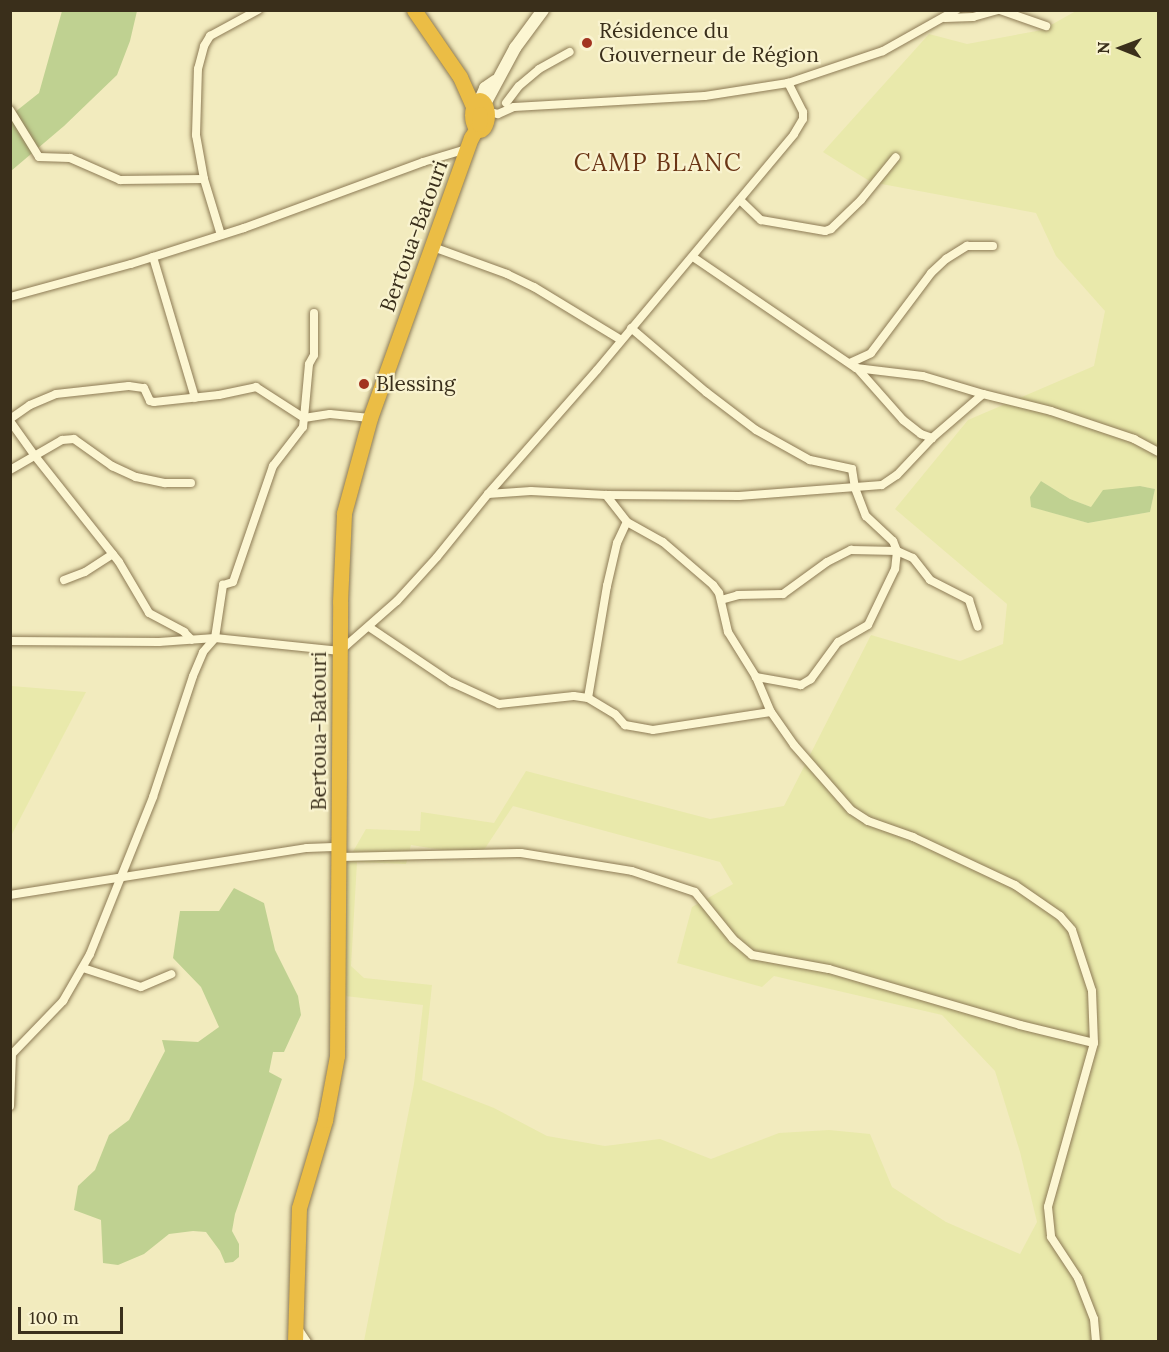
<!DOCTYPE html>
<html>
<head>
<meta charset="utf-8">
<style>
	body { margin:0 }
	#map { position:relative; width:1169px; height:1352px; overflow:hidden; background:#f2ebbe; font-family:Lora,serif }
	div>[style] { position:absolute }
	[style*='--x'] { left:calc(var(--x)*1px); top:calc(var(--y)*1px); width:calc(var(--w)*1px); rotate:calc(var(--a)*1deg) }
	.farmland>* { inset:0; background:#e9e9ab }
	.green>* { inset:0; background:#bfd191 }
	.roads { filter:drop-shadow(0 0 2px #8d7b55) drop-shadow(0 0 2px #8d7b55) }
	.street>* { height:8px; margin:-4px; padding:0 4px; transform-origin:4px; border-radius:4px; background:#fcf6d2 }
	.secondary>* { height:12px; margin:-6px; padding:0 6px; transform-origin:6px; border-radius:6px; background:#fcf6d2 }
	.highway>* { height:15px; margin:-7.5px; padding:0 7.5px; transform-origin:7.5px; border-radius:7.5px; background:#ebbd45 }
	.highway>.ring { margin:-7.5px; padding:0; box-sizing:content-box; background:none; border:15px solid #ebbd45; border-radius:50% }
	.dots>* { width:16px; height:16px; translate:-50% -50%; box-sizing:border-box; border:3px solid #f9f3cf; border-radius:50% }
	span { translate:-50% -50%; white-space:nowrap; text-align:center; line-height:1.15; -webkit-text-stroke:4.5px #f9f3cf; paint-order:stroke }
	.poi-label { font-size:21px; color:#3a2f1b }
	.left { translate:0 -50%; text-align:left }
	.street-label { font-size:21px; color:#3a2f1b }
	.quarter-label { font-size:24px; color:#6b3616; letter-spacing:1.5px }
	.frame { position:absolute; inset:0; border:12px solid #3a2f1b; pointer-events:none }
	.north { position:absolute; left:1091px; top:18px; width:60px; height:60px; -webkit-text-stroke:4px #f9f3cf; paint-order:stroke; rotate:271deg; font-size:16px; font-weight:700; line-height:24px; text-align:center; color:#3a2f1b }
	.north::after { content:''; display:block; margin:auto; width:21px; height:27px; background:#3a2f1b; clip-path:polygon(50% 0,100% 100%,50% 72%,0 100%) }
	.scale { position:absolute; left:18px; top:1307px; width:105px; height:27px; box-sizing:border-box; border:3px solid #3a2f1b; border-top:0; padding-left:8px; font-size:18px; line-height:21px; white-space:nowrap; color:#3a2f1b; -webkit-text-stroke:4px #f9f3cf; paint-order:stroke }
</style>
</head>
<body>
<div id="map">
	<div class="farmland">
		<div style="clip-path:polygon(evenodd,1076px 11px,1158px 11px,1158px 1341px,364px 1341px,414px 1084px,423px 1005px,345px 996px,347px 862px,366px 829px,420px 831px,421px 812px,494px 823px,526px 771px,710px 819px,784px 806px,871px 635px,960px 661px,1003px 644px,1007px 604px,895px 509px,968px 420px,1094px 366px,1105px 311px,1056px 256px,1036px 213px,871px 182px,823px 152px,929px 34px,967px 44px,1042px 30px,1076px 11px,1041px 481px,1070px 499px,1091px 507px,1140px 486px,1155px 489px,1150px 512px,1088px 523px,1032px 507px,1041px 481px,1076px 11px,513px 806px,720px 862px,733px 884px,692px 907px,677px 963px,762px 987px,774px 976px,942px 1015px,995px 1071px,1020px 1152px,1037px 1222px,1020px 1254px,946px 1222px,892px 1187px,870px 1134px,829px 1130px,779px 1133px,711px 1159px,660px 1139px,605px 1146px,547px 1136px,494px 1108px,422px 1080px,432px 985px,364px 978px,351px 966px,357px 862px,406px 864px,411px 845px,480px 856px,513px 806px)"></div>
		<div style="clip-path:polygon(11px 686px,86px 692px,11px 836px,10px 686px)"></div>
	</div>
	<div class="green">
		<div style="clip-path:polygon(62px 11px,137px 11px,130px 41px,117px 75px,64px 126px,11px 171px,10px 116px,39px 93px)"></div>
		<div style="clip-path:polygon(1041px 481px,1070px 499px,1091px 507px,1103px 490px,1140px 486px,1155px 489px,1150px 512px,1088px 523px,1031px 507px,1030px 497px)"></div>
		<div style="clip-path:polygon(234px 888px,264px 903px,275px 950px,298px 996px,301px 1015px,284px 1052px,273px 1052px,269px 1072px,282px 1079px,235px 1214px,232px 1231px,239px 1244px,239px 1257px,233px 1262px,225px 1263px,220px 1251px,206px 1232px,193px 1231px,169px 1234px,144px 1254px,118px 1265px,103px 1263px,101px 1220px,74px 1210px,78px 1186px,95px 1170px,109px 1135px,129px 1120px,165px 1051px,162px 1040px,198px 1042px,219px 1027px,201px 987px,173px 958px,180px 911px,219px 911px)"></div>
	</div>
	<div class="roads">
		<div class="street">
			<div style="--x:1000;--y:10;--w:49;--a:19.2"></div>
			<div style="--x:945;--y:18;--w:28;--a:-2"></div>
			<div style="--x:973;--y:17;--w:26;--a:-16"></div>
			<div style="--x:506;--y:103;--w:21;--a:-53"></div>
			<div style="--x:519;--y:86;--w:26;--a:-40"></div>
			<div style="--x:539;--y:69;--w:35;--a:-29"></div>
			<div style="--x:10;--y:110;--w:55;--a:58.3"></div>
			<div style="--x:39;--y:157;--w:31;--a:2"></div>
			<div style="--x:70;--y:158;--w:55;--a:23.7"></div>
			<div style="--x:120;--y:180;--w:84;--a:-0.7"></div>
			<div style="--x:485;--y:111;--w:13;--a:13"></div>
			<div style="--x:498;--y:114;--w:17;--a:-24"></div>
			<div style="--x:514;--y:107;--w:191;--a:-3.3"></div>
			<div style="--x:705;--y:96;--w:84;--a:-8.9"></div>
			<div style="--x:788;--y:83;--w:100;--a:-18.6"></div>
			<div style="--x:883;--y:51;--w:84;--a:-29.3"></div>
			<div style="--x:740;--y:200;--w:29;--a:44"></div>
			<div style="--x:761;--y:220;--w:65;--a:9.8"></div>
			<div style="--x:825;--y:231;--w:6;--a:-18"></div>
			<div style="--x:831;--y:229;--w:42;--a:-44"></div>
			<div style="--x:861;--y:200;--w:55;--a:-50.9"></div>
			<div style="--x:221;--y:235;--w:59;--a:-106.9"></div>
			<div style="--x:204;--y:179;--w:45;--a:-100.3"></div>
			<div style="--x:196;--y:135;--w:66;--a:-88.3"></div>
			<div style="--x:198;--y:69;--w:24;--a:-75"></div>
			<div style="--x:204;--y:46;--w:12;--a:-59"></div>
			<div style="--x:210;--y:36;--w:55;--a:-28.4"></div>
			<div style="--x:433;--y:247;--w:79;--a:20"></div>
			<div style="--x:507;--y:274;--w:30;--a:26"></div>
			<div style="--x:534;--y:287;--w:102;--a:31.3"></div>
			<div style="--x:153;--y:257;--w:147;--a:73.4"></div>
			<div style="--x:693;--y:257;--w:197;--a:34.3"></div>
			<div style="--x:856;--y:368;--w:67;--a:6.8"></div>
			<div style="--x:923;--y:376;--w:63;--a:16.7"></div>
			<div style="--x:10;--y:297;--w:125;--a:-15.3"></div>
			<div style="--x:131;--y:264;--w:119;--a:-17.7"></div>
			<div style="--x:244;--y:228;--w:191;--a:-20.2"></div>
			<div style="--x:423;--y:162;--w:46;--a:-16.5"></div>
			<div style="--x:631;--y:328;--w:99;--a:40.5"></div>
			<div style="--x:706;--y:392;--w:63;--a:37.2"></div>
			<div style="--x:756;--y:430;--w:62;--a:29.1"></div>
			<div style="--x:810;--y:460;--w:43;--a:12.1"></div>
			<div style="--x:852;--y:469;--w:19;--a:81"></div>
			<div style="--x:855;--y:488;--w:30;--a:69"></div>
			<div style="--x:866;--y:516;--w:37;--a:43"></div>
			<div style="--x:893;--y:541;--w:11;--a:68"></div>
			<div style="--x:897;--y:551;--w:18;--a:96"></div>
			<div style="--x:895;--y:569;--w:62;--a:115.7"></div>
			<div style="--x:868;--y:625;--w:34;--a:150"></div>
			<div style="--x:838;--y:642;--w:46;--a:126.1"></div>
			<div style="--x:811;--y:679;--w:12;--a:149"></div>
			<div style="--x:801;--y:685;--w:46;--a:-169.9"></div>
			<div style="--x:850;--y:363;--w:23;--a:-25"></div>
			<div style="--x:871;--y:353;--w:100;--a:-53.1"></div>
			<div style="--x:931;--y:273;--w:21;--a:-43"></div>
			<div style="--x:946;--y:259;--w:25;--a:-32"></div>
			<div style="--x:967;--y:246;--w:26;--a:0"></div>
			<div style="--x:857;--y:368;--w:69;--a:48.5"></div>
			<div style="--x:903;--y:420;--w:23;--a:38"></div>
			<div style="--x:921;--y:434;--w:12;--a:20"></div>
			<div style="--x:304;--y:418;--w:54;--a:-84.7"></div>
			<div style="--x:309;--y:364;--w:10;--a:-61"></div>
			<div style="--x:314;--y:355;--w:42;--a:-90"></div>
			<div style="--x:10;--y:419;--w:24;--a:-35"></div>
			<div style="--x:30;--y:405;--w:28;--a:-23"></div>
			<div style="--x:56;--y:394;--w:73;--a:-6.3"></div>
			<div style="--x:129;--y:386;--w:15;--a:8"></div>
			<div style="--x:144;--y:388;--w:14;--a:65"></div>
			<div style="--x:150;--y:401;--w:4;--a:14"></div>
			<div style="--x:154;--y:402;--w:65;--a:-6.1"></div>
			<div style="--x:219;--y:395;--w:38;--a:-12"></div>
			<div style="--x:256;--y:387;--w:57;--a:32.9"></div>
			<div style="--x:10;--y:421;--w:43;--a:54.5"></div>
			<div style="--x:35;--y:456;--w:135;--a:51.6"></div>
			<div style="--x:119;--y:562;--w:59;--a:59.5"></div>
			<div style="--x:149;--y:613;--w:40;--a:28"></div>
			<div style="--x:184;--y:632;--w:11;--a:45"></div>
			<div style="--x:10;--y:470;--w:60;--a:-30"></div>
			<div style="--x:62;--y:440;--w:12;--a:-5"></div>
			<div style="--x:74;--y:439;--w:47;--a:35.4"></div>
			<div style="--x:112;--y:466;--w:26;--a:25"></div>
			<div style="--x:136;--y:477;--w:30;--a:12"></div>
			<div style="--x:165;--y:483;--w:26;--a:0"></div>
			<div style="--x:488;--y:494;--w:165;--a:-48.7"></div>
			<div style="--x:597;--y:370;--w:307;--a:-50.1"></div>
			<div style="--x:794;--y:134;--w:17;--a:-59"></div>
			<div style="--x:803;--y:119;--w:7;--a:-90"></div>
			<div style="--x:803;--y:112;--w:33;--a:-117"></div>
			<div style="--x:606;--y:495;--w:34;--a:52"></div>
			<div style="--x:627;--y:522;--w:41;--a:29.1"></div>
			<div style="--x:663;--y:542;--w:66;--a:40.7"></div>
			<div style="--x:713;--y:585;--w:10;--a:53"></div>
			<div style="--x:719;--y:593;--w:40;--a:77"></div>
			<div style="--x:728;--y:632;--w:53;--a:58.1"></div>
			<div style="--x:756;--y:677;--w:38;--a:67"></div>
			<div style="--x:771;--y:712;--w:40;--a:55.1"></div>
			<div style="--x:794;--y:745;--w:86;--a:48.8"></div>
			<div style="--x:851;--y:810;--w:20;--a:33"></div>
			<div style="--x:868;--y:821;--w:48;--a:19.6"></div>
			<div style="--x:913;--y:837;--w:113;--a:25.2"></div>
			<div style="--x:1015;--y:885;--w:55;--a:34.6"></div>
			<div style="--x:1060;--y:916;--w:18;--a:49"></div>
			<div style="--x:1072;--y:930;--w:64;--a:71.8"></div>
			<div style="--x:1092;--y:991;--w:52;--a:87.8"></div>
			<div style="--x:1094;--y:1043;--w:170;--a:105.7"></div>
			<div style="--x:1048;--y:1207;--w:30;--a:84"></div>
			<div style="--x:1051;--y:1237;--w:49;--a:56.6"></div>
			<div style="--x:1078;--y:1278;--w:44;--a:68.7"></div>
			<div style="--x:1094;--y:1319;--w:23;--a:85"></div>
			<div style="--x:64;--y:580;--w:22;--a:-21"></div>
			<div style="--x:85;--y:572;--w:33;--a:-33"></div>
			<div style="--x:721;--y:600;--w:18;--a:-16"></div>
			<div style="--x:738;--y:595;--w:45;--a:-1.3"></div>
			<div style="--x:783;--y:594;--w:54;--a:-36"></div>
			<div style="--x:827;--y:562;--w:27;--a:-27"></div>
			<div style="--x:851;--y:550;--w:46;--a:1.2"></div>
			<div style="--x:897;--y:551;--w:17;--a:24"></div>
			<div style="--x:913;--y:558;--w:28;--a:52"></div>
			<div style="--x:930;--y:580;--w:44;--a:27.1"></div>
			<div style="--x:969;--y:600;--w:28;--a:72"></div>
			<div style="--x:369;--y:627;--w:99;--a:33.9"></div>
			<div style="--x:451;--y:682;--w:53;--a:24.6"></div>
			<div style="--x:499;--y:704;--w:75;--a:-6.1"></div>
			<div style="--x:574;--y:696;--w:14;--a:8"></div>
			<div style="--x:588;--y:698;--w:31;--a:31"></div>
			<div style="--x:615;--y:714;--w:15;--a:48"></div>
			<div style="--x:625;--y:725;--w:28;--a:10"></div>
			<div style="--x:653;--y:730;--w:119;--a:-8.7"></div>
			<div style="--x:10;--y:641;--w:149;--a:0.4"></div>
			<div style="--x:159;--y:642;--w:56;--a:-4.1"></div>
			<div style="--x:215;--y:638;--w:126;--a:5.9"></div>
			<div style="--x:340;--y:651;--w:76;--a:-41.3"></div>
			<div style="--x:397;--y:601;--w:59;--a:-47.7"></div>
			<div style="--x:437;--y:557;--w:81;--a:-51"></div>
			<div style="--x:488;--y:494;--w:43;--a:-4"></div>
			<div style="--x:531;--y:491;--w:75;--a:3.1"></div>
			<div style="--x:606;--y:495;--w:133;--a:0.4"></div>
			<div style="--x:739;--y:496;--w:143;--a:-4.4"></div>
			<div style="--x:882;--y:485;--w:18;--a:-34"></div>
			<div style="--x:897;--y:475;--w:51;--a:-46.6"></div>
			<div style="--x:932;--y:438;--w:67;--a:-40.8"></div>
			<div style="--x:983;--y:394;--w:70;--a:14"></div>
			<div style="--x:1051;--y:411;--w:88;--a:18.6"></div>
			<div style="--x:1134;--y:439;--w:27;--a:28"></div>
			<div style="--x:588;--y:698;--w:114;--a:-80.4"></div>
			<div style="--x:607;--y:586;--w:44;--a:-76.9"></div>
			<div style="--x:617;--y:543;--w:23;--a:-65"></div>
			<div style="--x:340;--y:857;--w:181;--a:-1.3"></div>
			<div style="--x:521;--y:853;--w:112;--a:9.2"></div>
			<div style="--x:632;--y:871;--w:66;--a:18.4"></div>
			<div style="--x:695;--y:892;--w:60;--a:51"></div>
			<div style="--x:733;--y:939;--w:25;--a:40"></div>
			<div style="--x:752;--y:955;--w:78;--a:10.3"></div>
			<div style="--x:829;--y:969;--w:199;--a:16.3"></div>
			<div style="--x:1020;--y:1025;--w:76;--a:13.7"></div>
			<div style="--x:10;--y:895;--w:301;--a:-9"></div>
			<div style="--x:307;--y:848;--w:33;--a:-2"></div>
			<div style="--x:83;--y:968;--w:61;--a:18.1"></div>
			<div style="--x:141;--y:987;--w:33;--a:-23"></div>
			<div style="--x:10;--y:1106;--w:52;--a:-87.8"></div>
			<div style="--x:12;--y:1054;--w:74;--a:-46.1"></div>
			<div style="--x:63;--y:1001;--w:54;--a:-60.1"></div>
			<div style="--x:90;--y:954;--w:169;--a:-68.1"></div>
			<div style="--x:153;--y:797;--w:127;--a:-71.7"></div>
			<div style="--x:193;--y:676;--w:26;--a:-67"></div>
			<div style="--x:203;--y:652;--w:18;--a:-49"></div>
			<div style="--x:215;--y:638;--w:54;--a:-81.4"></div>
			<div style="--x:223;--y:585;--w:10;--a:-17"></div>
			<div style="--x:233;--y:582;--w:123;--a:-71"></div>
			<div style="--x:273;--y:466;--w:49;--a:-52.4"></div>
			<div style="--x:303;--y:427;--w:9;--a:-84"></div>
			<div style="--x:304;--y:418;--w:26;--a:-9"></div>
			<div style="--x:330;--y:414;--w:40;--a:5.7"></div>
			<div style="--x:297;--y:1327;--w:18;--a:56"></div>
		</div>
		<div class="secondary">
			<div style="--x:480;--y:100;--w:13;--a:-67"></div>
			<div style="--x:485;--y:88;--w:12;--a:-35"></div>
			<div style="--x:485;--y:104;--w:64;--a:-61.8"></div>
			<div style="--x:515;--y:48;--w:47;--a:-53.6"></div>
		</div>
		<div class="highway">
			<div style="--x:414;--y:10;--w:81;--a:55.5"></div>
			<div style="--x:460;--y:77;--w:30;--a:66"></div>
			<div class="ring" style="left:472px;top:100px;width:-1px;height:-1px"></div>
			<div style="--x:295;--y:1342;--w:134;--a:-88.3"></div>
			<div style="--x:299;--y:1208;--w:92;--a:-73.5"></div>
			<div style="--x:325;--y:1120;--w:65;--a:-79.4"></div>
			<div style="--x:337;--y:1056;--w:454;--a:-89.6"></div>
			<div style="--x:340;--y:602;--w:89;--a:-87.4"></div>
			<div style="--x:344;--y:513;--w:98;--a:-74.7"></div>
			<div style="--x:370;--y:418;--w:298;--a:-70.2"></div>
			<div style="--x:471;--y:138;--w:16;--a:-60"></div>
			<div style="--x:479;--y:124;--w:10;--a:-84"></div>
		</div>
	</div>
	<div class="dots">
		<div style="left:587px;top:43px;background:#a2331f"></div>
		<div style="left:364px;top:384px;background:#a2331f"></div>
	</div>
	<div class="poi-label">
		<span class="left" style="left:599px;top:43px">Résidence du<br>Gouverneur de Région</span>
		<span class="left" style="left:376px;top:384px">Blessing</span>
	</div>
	<div class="street-label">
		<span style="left:414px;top:236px;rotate:-70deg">Bertoua-Batouri</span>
		<span style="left:319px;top:731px;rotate:-90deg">Bertoua-Batouri</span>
	</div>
	<div class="quarter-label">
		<span style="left:658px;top:163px">CAMP BLANC</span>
	</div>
	<div class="frame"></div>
	<div class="north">N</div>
	<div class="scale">100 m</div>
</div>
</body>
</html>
